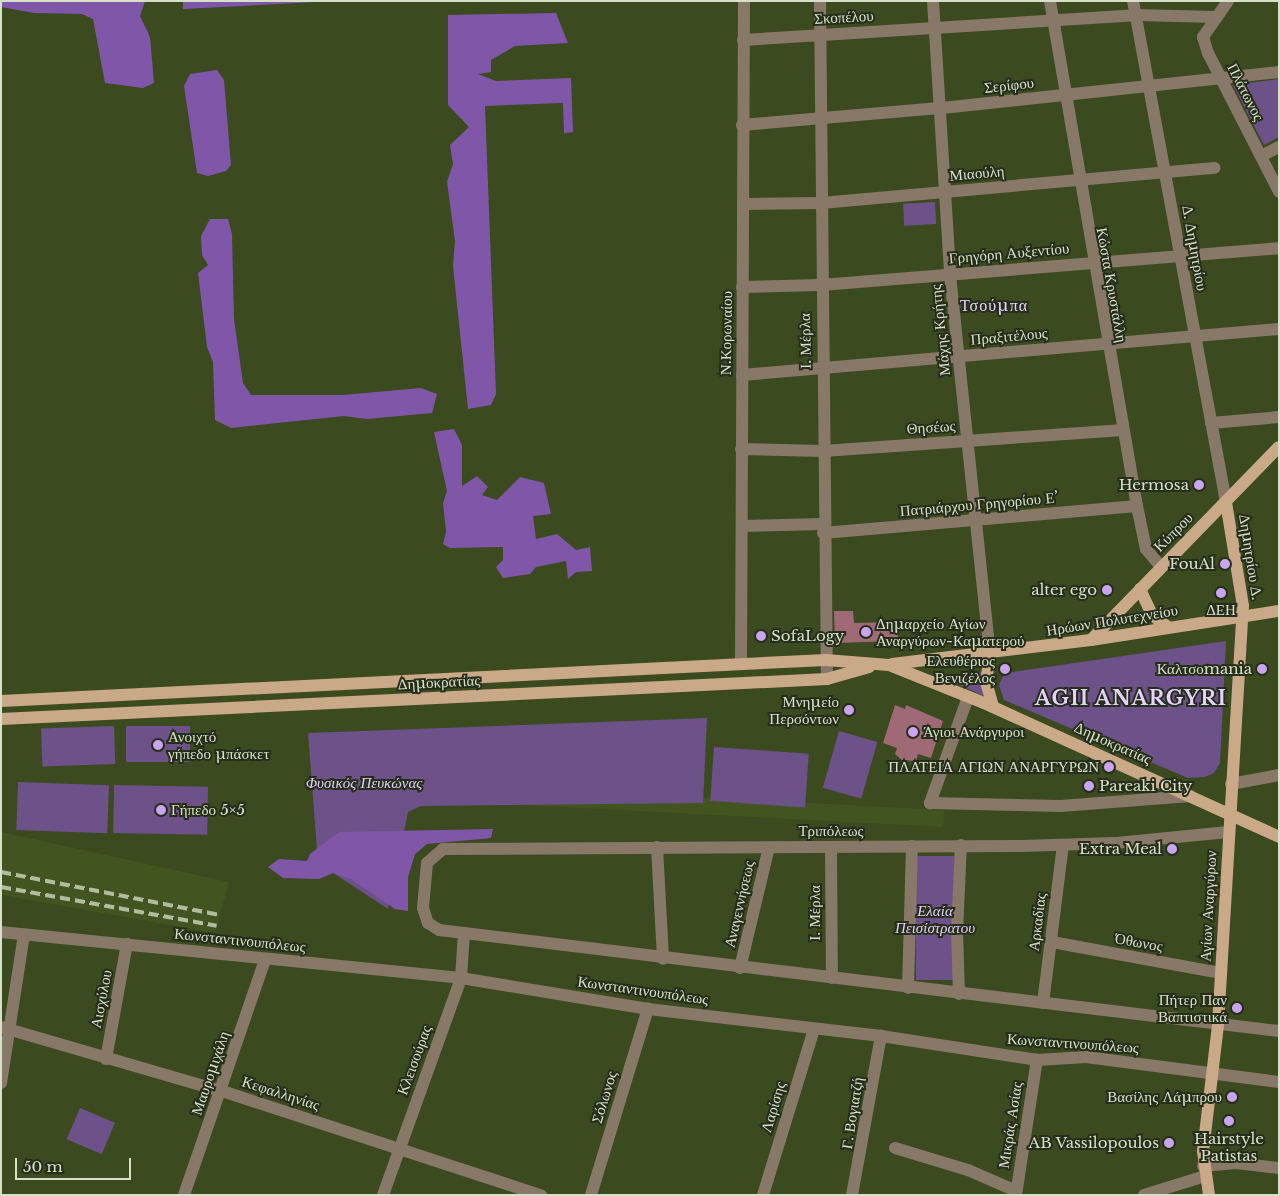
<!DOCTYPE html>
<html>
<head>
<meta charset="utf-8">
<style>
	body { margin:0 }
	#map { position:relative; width:1280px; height:1196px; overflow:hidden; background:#3b4a1f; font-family:"Libre Baskerville",serif }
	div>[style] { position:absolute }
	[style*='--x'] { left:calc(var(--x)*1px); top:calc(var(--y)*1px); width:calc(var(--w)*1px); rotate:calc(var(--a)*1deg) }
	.built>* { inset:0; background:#425521; transform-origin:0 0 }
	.green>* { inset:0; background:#6d5189; transform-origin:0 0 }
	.forest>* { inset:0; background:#8057a8 }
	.building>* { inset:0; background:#9f6a75 }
	.minor>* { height:12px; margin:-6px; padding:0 6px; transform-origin:6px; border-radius:6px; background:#887868 }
	.major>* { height:12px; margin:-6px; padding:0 6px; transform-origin:6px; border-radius:6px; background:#caa989 }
	.rail>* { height:4px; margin-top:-2px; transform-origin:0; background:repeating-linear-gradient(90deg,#b2bda0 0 10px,transparent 0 15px) }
	.dots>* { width:14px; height:14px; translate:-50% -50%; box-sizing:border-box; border:2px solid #262d1a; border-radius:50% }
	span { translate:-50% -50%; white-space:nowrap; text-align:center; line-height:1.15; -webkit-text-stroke:4px #262d1a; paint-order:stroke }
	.street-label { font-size:15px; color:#d7e1c9 }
	.poi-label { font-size:15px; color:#d7e1c9 }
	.right { translate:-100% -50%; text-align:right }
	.left { translate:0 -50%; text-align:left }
	.park-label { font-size:15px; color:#e2cefa; font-style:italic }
	.neighbourhood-label { font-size:16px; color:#e6d3fd; letter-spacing:1px }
	.district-label { font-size:20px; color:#e6d3fd; font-weight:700; letter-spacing:1px }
	.frame { position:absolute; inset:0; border:2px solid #d7e1c9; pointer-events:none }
	.scale { position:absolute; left:15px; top:1158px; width:116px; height:22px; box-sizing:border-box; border:2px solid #d7e1c9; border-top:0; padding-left:6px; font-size:15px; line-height:18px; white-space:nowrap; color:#d7e1c9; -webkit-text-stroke:4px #262d1a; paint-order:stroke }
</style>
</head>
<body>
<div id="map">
	<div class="built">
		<div style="left:944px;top:810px;width:17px;height:590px;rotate:93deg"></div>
		<div style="clip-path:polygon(1px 832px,229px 882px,215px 933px,1px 895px)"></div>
	</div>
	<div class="green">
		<div style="clip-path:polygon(1279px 79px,1279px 137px,1264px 145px,1233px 85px)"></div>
		<div style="left:935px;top:202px;width:22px;height:32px;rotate:87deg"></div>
		<div style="clip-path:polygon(1226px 641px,1220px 763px,1214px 773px,1205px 777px,1188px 778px,1004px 700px,999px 685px,1003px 676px,1013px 672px)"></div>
		<div style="clip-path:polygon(983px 672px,984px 696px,946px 679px)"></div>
		<div style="clip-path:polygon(707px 718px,703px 803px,421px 806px,408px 812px,388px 909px,318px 863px,308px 733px)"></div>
		<div style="left:114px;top:726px;width:38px;height:73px;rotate:88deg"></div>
		<div style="left:190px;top:726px;width:36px;height:64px;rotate:90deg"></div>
		<div style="left:839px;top:731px;width:40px;height:59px;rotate:16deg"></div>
		<div style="left:714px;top:747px;width:95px;height:54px;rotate:4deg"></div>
		<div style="left:18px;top:782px;width:91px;height:48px;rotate:2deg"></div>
		<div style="left:114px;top:785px;width:94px;height:48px;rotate:1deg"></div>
		<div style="left:916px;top:856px;width:39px;height:124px"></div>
		<div style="left:80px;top:1108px;width:38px;height:34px;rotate:23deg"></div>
	</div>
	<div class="forest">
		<div style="clip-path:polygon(1px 1px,145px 1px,140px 16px,150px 37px,154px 83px,143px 88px,105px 83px,93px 19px,82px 14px,34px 13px,1px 7px)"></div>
		<div style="clip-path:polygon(183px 1px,335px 1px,183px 9px)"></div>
		<div style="clip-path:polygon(556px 13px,568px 43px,515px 46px,491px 60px,491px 72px,478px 74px,496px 81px,571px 78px,573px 132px,564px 133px,563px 103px,485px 106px,496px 394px,491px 405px,468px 409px,453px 266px,455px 241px,447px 182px,453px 164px,450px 145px,469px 127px,448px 105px,448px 15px)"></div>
		<div style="clip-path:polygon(217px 70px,224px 80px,231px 165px,226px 171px,208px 176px,197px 173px,184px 86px,190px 74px)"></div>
		<div style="clip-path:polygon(210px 219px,228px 219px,232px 234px,234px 319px,243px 383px,251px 395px,343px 395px,421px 388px,437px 394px,432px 413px,367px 419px,344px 416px,231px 428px,215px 420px,213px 362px,207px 347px,198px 273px,208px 265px,202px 255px,201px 236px)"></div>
		<div style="clip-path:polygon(454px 429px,462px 445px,462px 486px,477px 476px,488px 487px,482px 495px,497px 500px,520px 477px,544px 483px,551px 514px,533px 516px,536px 539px,557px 534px,576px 550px,590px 547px,592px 571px,576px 572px,568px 579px,566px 561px,536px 567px,530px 574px,503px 578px,496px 567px,503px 560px,503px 547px,450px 548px,443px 544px,446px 532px,443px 503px,447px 491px,434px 432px)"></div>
		<div style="clip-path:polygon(493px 829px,491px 838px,427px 844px,415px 854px,408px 877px,408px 911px,395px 909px,351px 879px,333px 873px,319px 879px,283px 878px,268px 867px,279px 859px,307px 861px,310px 854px,339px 832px)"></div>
	</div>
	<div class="building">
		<div style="clip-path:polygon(834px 611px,853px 611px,854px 623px,898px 622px,898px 641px,835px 643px)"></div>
		<div style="clip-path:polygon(895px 705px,905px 709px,906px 705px,943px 721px,931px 758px,918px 754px,916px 761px,902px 760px,895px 754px,897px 748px,883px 743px)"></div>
	</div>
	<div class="minor">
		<div style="--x:820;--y:1;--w:678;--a:89.41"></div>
		<div style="--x:933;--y:1;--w:275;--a:86.4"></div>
		<div style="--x:950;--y:275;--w:381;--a:84"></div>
		<div style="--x:1050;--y:1;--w:512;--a:80.23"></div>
		<div style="--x:1137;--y:506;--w:44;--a:78.2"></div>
		<div style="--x:1146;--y:549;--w:23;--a:50"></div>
		<div style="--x:1133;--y:1;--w:510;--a:79.48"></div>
		<div style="--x:1228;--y:1;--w:44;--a:124.8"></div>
		<div style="--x:1203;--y:37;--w:17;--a:73"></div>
		<div style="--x:1208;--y:53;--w:156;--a:62.9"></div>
		<div style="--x:743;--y:40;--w:393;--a:-3.6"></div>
		<div style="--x:1135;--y:15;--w:82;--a:1.4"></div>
		<div style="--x:742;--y:125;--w:201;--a:-4.9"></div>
		<div style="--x:942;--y:108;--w:339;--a:-6.1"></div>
		<div style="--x:1261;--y:156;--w:20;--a:-27"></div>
		<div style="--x:743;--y:204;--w:78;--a:-0.7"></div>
		<div style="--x:821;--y:203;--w:395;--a:-5.1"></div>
		<div style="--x:742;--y:287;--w:79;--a:-1.5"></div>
		<div style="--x:821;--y:285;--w:459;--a:-4.6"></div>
		<div style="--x:742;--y:375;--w:539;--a:-4.9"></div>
		<div style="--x:1211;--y:423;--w:68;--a:-5"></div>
		<div style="--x:741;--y:449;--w:82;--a:1.4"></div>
		<div style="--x:823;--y:451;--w:301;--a:-4"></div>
		<div style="--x:742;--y:526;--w:81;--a:-1.4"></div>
		<div style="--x:823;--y:533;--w:315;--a:-4.9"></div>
		<div style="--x:741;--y:664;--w:663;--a:-89.74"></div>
		<div style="--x:968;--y:697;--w:113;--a:109.7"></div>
		<div style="--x:930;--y:803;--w:131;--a:1.3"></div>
		<div style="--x:1061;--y:806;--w:130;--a:-4.4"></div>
		<div style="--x:1231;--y:784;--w:49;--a:-10.6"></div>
		<div style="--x:1228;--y:832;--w:114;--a:174.4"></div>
		<div style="--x:1115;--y:843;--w:94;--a:178.2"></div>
		<div style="--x:1021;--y:846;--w:578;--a:179.7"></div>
		<div style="--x:443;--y:849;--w:21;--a:139"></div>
		<div style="--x:427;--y:863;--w:45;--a:95.1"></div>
		<div style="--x:423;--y:908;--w:16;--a:72"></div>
		<div style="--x:428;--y:923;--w:13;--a:32"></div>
		<div style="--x:439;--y:930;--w:846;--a:6.86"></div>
		<div style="--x:657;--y:847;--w:112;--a:86.9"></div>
		<div style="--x:831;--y:847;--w:131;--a:89.6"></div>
		<div style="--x:1;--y:932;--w:462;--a:5.7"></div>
		<div style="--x:461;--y:978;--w:190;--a:9.4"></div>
		<div style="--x:648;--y:1009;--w:235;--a:6.6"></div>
		<div style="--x:881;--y:1036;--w:158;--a:8.7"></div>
		<div style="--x:1037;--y:1060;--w:49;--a:-3.5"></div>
		<div style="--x:1086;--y:1057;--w:195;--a:7.4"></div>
		<div style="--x:1052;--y:942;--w:172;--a:10.4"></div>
		<div style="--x:740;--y:968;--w:124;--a:-76.5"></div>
		<div style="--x:908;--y:988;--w:142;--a:-88.4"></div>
		<div style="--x:959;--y:994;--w:62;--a:-91.8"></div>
		<div style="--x:957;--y:932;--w:87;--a:-87.4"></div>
		<div style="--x:1043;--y:1003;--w:159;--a:-82.8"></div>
		<div style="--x:1;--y:1027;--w:230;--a:16.2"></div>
		<div style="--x:222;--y:1091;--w:336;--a:18.1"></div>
		<div style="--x:106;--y:1059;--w:117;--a:-79.7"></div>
		<div style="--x:1;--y:1083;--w:150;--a:-81.2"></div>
		<div style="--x:895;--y:1148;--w:76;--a:16.8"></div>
		<div style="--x:968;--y:1170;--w:52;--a:23.6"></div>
		<div style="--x:1203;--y:1166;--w:33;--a:-5"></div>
		<div style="--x:1236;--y:1163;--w:43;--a:6.6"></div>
		<div style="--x:184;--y:1195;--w:249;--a:-71"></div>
		<div style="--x:383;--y:1195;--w:231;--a:-70.2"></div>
		<div style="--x:461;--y:978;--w:45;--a:-86.2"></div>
		<div style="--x:591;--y:1195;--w:195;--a:-73"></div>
		<div style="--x:763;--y:1195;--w:174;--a:-72.9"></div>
		<div style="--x:852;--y:1195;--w:162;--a:-79.7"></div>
		<div style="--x:1016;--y:1195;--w:137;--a:-81.2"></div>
		<div style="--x:1144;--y:1195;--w:64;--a:-17.3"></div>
	</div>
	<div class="major">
		<div style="--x:1140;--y:589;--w:29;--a:65"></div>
		<div style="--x:1152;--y:615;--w:20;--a:37"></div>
		<div style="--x:1091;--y:640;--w:269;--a:-45.8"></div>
		<div style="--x:990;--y:654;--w:28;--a:98"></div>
		<div style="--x:986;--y:682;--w:26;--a:74"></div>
		<div style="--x:892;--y:664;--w:200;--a:-6.9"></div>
		<div style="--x:1091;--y:640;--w:190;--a:-8.8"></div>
		<div style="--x:1;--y:701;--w:826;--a:-2.85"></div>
		<div style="--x:826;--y:660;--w:63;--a:4.5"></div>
		<div style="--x:889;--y:665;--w:102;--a:21.8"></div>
		<div style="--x:984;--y:703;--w:324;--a:24.4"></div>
		<div style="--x:1;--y:719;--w:827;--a:-2.77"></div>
		<div style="--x:827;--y:679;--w:44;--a:-15.9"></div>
		<div style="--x:1209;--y:1195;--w:44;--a:-97.8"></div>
		<div style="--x:1203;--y:1151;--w:127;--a:-83.2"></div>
		<div style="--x:1218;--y:1025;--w:420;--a:-86.6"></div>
		<div style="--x:1243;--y:606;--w:105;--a:-99.3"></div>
	</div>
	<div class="rail">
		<div style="--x:1;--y:872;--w:223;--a:11.1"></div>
		<div style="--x:1;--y:887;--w:219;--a:10.2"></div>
	</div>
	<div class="dots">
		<div style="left:1199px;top:485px;background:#c8a5ee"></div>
		<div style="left:1225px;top:564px;background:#c8a5ee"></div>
		<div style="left:1107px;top:590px;background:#c8a5ee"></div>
		<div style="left:1221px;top:593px;background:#c8a5ee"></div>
		<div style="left:866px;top:632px;background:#c8a5ee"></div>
		<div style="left:761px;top:636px;background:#c8a5ee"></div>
		<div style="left:1005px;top:669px;background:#c8a5ee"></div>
		<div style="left:1262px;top:669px;background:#c8a5ee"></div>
		<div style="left:849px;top:710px;background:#c8a5ee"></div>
		<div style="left:913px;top:732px;background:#c8a5ee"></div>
		<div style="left:158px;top:745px;background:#c8a5ee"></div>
		<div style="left:1109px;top:767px;background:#c8a5ee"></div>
		<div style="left:1089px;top:786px;background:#c8a5ee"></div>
		<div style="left:161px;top:810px;background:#c8a5ee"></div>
		<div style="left:1172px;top:849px;background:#c8a5ee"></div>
		<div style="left:1237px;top:1008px;background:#c8a5ee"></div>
		<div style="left:1232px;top:1097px;background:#c8a5ee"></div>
		<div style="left:1229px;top:1121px;background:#c8a5ee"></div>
		<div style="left:1169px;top:1143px;background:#c8a5ee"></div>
	</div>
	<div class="street-label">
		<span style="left:844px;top:17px;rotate:-3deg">Σκοπέλου</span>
		<span style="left:1009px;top:85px;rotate:-6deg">Σερίφου</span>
		<span style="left:1246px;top:92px;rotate:63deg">Πλάτωνος</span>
		<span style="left:977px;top:173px;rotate:-5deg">Μιαούλη</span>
		<span style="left:1195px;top:248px;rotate:80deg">Δ. Δημητρίου</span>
		<span style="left:1009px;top:253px;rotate:-5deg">Γρηγόρη Αυξεντίου</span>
		<span style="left:1112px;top:285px;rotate:80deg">Κώστα Κρυστάλλη</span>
		<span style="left:940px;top:330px;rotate:-96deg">Μάχης Κρήτης</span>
		<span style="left:726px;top:333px;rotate:-89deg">Ν.Κορωναίου</span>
		<span style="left:1009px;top:336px;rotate:-5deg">Πραξιτέλους</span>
		<span style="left:805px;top:341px;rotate:-91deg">Ι. Μέρλα</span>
		<span style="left:931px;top:427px;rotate:-4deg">Θησέως</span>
		<span style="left:979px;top:504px;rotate:-5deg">Πατριάρχου Γρηγορίου Ε’</span>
		<span style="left:1173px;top:532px;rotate:-45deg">Κύπρου</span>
		<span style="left:1251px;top:557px;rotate:81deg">Δημητρίου Δ.</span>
		<span style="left:1112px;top:620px;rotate:-9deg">Ηρώων Πολυτεχνείου</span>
		<span style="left:439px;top:682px;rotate:-3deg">Δημοκρατίας</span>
		<span style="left:1113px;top:743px;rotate:24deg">Δημοκρατίας</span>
		<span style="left:831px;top:831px">Τριπόλεως</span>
		<span style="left:739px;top:904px;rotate:-77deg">Αναγεννήσεως</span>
		<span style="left:1208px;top:906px;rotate:-87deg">Αγίων Αναργύρων</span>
		<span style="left:815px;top:913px;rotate:-90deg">Ι. Μέρλα</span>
		<span style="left:1037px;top:922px;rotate:-83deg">Αρκαδίας</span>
		<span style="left:240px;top:940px;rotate:6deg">Κωνσταντινουπόλεως</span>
		<span style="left:1139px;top:942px;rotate:10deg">Όθωνος</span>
		<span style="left:643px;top:990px;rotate:8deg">Κωνσταντινουπόλεως</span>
		<span style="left:101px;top:999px;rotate:-79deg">Αισχύλου</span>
		<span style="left:1073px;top:1043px;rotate:4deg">Κωνσταντινουπόλεως</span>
		<span style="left:414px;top:1060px;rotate:-70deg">Κλεισούρας</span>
		<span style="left:210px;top:1073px;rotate:-71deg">Μαυρομιχάλη</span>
		<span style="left:281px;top:1093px;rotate:18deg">Κεφαλληνίας</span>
		<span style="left:604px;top:1097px;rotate:-73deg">Σόλωνος</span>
		<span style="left:773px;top:1107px;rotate:-73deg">Λαρίσης</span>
		<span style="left:852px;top:1113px;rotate:-81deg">Γ. Βογιατζή</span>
		<span style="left:1010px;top:1125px;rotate:-81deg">Μικράς Ασίας</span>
	</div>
	<div class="poi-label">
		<span class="right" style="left:1189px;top:485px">Hermosa</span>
		<span class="right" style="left:1215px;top:564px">FouAl</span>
		<span class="right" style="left:1097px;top:590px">alter ego</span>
		<span style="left:1221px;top:610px">ΔΕΗ</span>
		<span class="left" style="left:876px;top:632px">Δημαρχείο Αγίων<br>Αναργύρων-Καματερού</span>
		<span class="left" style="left:771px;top:636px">SofaLogy</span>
		<span class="right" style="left:995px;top:669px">Ελευθέριος<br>Βενιζέλος</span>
		<span class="right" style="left:1252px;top:669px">Καλτσοmania</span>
		<span class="right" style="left:839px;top:710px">Μνημείο<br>Περσόντων</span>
		<span class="left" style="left:923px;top:732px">Άγιοι Ανάργυροι</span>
		<span class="left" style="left:168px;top:745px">Ανοιχτό<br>γήπεδο μπάσκετ</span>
		<span class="right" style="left:1099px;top:767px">ΠΛΑΤΕΙΑ ΑΓΙΩΝ ΑΝΑΡΓΥΡΩΝ</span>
		<span class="left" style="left:1099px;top:786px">Pareaki City</span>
		<span class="left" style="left:171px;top:810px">Γήπεδο 5×5</span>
		<span class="right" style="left:1162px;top:849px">Extra Meal</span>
		<span class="right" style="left:1227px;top:1008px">Πήτερ Παν<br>Βαπτιστικά</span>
		<span class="right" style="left:1222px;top:1097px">Βασίλης Λάμπρου</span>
		<span style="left:1229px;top:1147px">Hairstyle<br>Patistas</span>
		<span class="right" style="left:1159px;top:1143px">AB Vassilopoulos</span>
	</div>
	<div class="park-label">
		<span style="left:364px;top:783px">Φυσικός Πευκώνας</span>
		<span style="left:935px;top:919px">Ελαία<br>Πεισίστρατου</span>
	</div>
	<div class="neighbourhood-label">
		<span style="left:994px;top:305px">Τσούμπα</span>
	</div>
	<div class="district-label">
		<span style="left:1131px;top:698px">AGII ANARGYRI</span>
	</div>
	<div class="frame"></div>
	<div class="scale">50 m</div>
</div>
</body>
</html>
